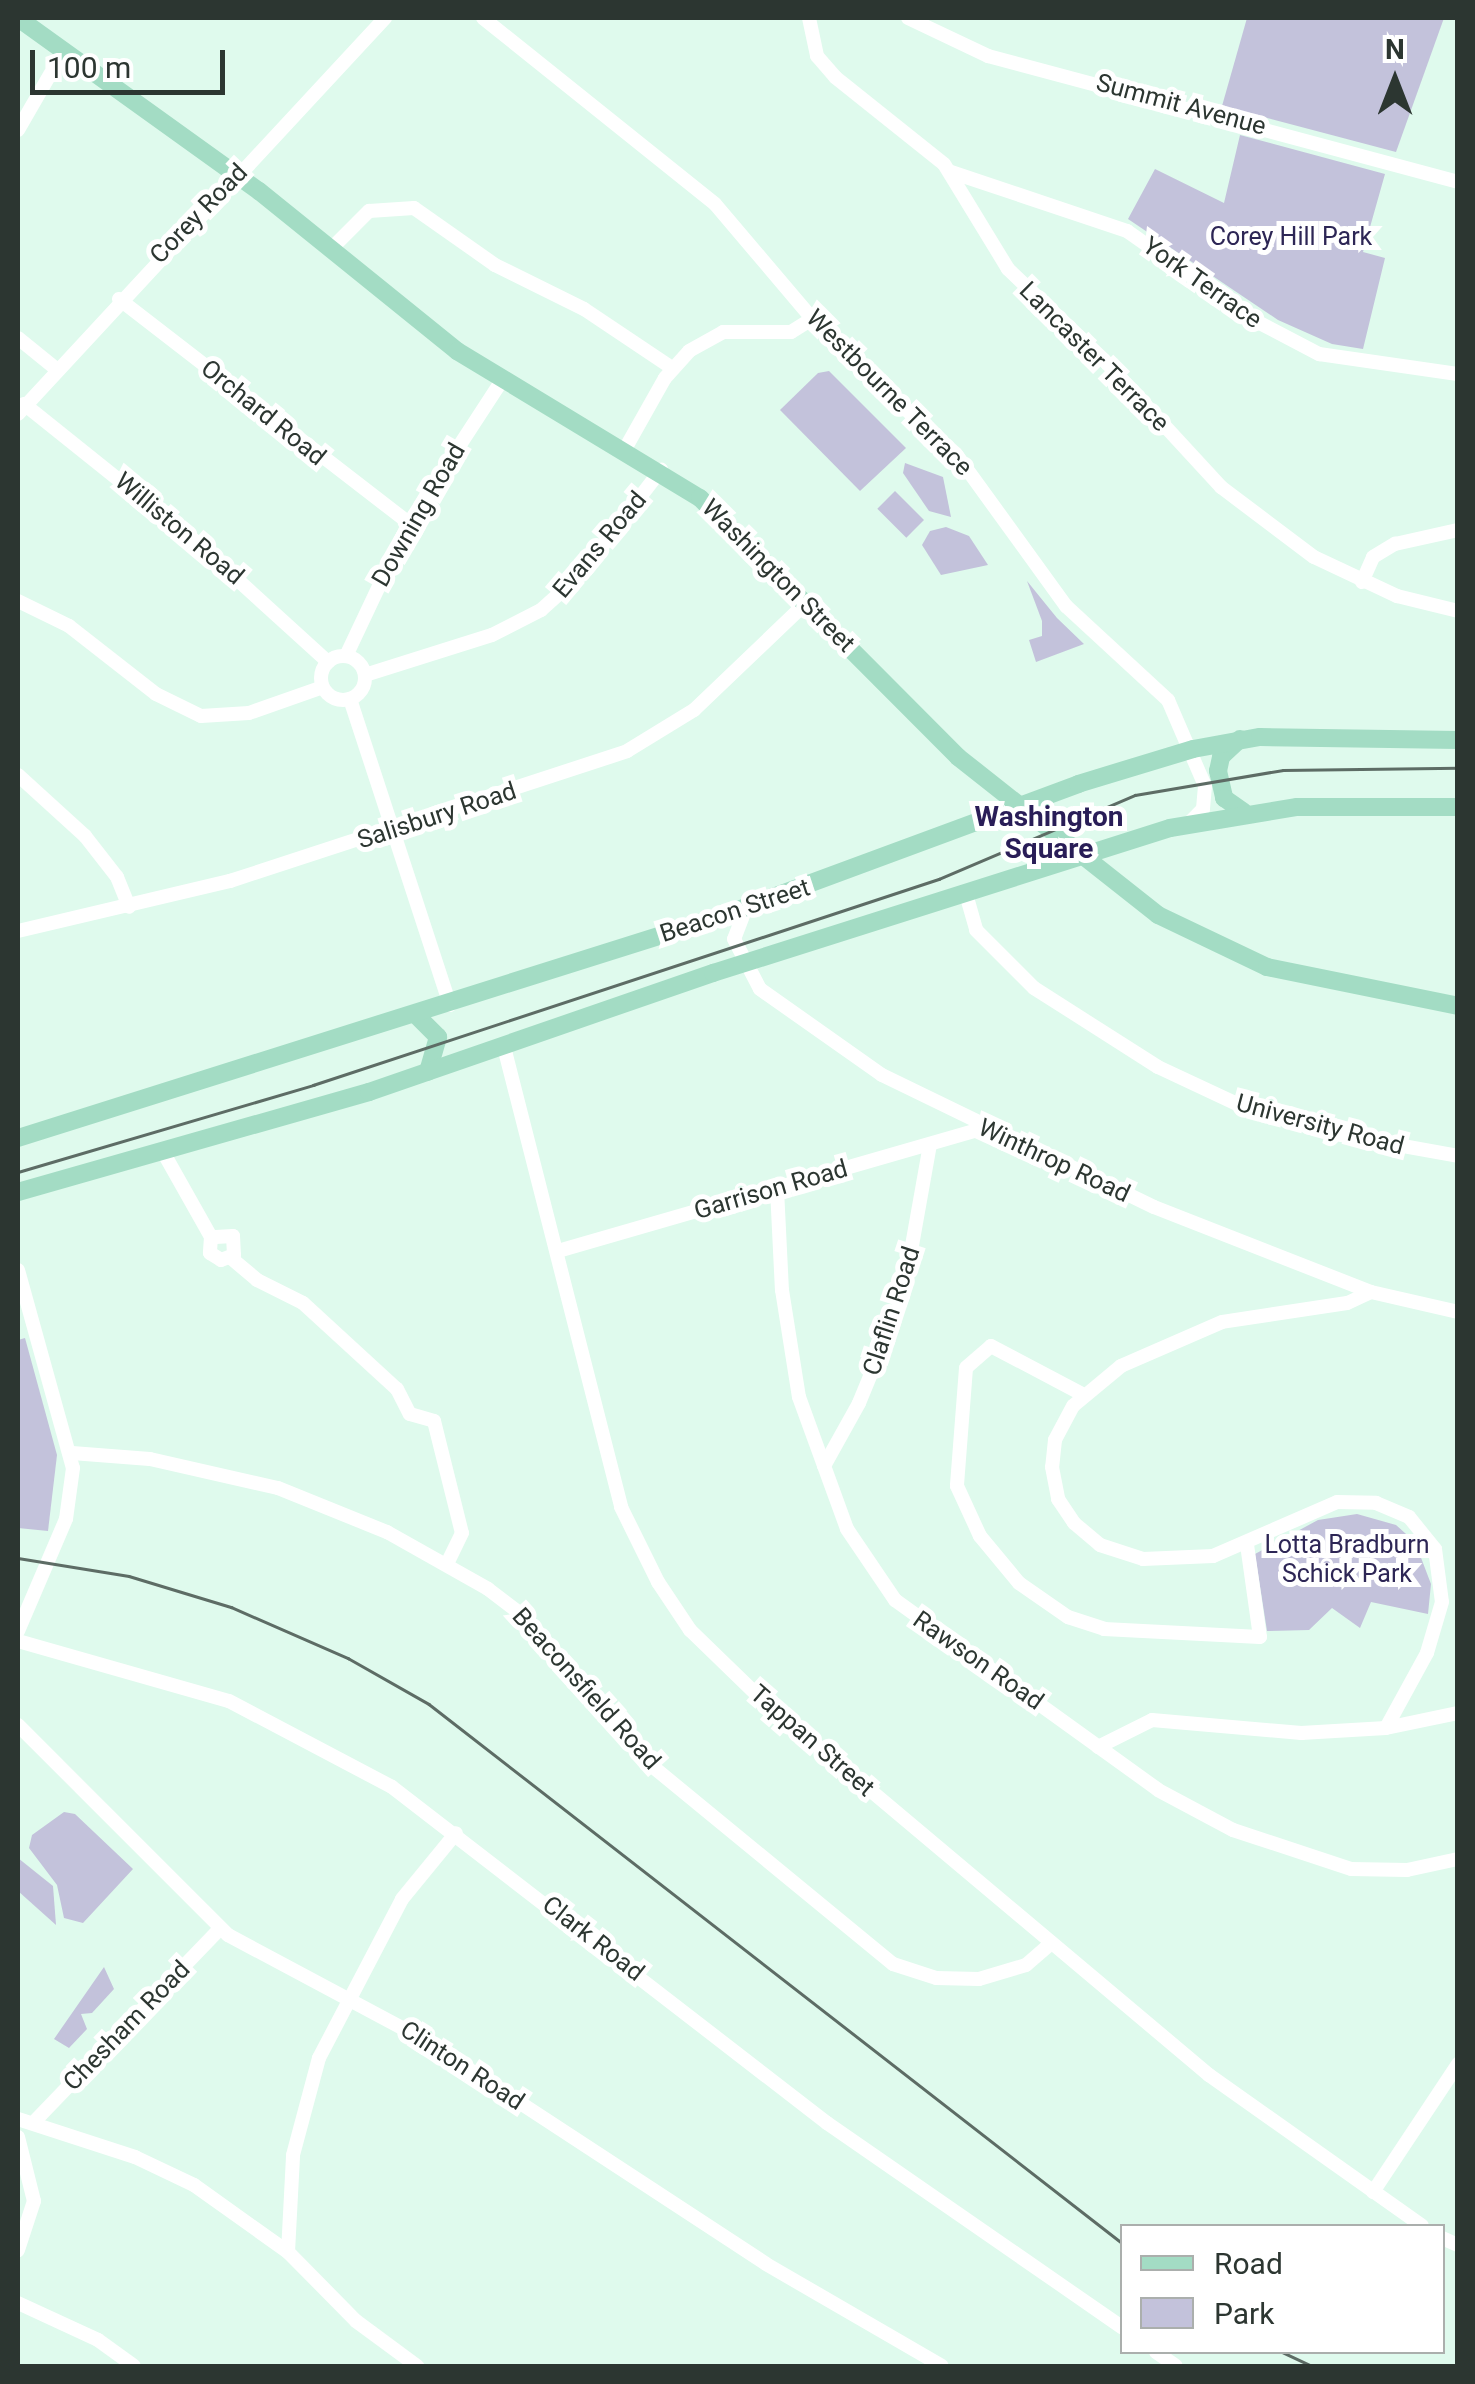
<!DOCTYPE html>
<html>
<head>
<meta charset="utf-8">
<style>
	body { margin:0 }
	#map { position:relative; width:1475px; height:2384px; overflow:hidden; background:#dffaed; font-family:Roboto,sans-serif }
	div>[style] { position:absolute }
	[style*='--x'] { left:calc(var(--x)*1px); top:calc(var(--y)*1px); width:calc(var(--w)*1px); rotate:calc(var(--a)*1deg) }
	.green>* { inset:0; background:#c3c2db; transform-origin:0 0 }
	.minor>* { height:14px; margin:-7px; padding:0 7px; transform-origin:7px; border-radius:7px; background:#fff }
	.minor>.ring { margin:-7px; padding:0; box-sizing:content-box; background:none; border:14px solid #fff; border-radius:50% }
	.major>* { height:18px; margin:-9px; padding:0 9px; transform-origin:9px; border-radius:9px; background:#a3dcc4 }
	.tram>* { height:2.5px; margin:-1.25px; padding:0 1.25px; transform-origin:1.25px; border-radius:1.25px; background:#5d6c65 }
	span { translate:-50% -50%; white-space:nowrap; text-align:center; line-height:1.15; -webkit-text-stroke:10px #fff; paint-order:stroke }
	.street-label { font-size:25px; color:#2c3631 }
	.park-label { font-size:25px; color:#2d2655 }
	.neighbourhood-label { font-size:28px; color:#291d57; font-weight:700 }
	.frame { position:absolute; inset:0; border:20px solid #2c3631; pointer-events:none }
	.legend { position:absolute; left:1120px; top:2224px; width:325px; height:130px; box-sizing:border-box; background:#fff; border:2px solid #abafad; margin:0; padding:12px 18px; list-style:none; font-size:30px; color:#2c3631 }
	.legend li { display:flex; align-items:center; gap:20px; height:50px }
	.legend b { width:50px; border:2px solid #abafad }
	.north { position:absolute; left:1345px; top:30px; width:100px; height:100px; -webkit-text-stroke:8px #fff; paint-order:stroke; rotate:0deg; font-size:28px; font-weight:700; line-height:40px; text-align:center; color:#2c3631 }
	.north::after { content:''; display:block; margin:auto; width:35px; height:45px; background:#2c3631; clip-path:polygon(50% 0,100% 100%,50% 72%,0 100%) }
	.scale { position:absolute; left:30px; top:50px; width:195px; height:45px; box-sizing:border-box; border:5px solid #2c3631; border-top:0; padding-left:12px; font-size:30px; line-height:35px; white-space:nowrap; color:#2c3631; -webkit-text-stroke:8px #fff; paint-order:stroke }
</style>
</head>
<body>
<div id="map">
	<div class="green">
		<div style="clip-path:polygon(1247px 18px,1444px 18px,1396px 152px,1222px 106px)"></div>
		<div style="clip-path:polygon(1240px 135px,1385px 174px,1363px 252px,1385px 258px,1363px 349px,1332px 344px,1278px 320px,1128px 219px,1155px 169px,1224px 203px)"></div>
		<div style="clip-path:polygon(829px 371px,906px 448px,860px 491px,780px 410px,818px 373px)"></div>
		<div style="clip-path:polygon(905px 463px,943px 477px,951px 517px,929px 511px,903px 473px)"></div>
		<div style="left:895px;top:491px;width:41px;height:25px;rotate:45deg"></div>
		<div style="clip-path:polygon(946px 527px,969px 536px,988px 565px,941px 575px,922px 545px,930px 531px)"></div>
		<div style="clip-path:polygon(1027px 581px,1057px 618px,1084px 644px,1036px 662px,1029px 640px,1042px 636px,1042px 621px)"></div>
		<div style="clip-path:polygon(25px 1338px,57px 1455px,48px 1531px,18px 1528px,18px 1340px)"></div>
		<div style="clip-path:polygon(1357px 1514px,1396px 1525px,1415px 1542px,1431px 1584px,1428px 1614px,1371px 1602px,1360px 1628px,1332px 1608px,1309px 1630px,1267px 1631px,1255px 1554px,1318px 1520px)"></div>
		<div style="clip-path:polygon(64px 1812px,75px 1814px,133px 1869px,83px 1923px,64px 1918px,57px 1885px,29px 1848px,32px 1835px)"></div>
		<div style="clip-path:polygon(18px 1858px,53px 1886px,56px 1925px,18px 1891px)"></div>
		<div style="clip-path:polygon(104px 1967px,114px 1989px,92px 2013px,81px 2014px,87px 2029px,69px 2048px,54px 2039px)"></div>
	</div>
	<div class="minor">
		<div style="--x:483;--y:18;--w:297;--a:38.7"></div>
		<div style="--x:715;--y:204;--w:189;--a:49.7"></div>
		<div style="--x:837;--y:348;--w:159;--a:41.7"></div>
		<div style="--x:956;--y:454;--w:188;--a:54.1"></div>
		<div style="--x:1066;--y:606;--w:139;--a:42.7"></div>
		<div style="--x:1168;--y:700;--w:94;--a:66.7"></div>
		<div style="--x:1205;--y:786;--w:23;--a:95"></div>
		<div style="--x:1203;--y:809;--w:20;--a:135"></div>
		<div style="--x:809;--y:18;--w:39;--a:78"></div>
		<div style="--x:817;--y:56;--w:28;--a:49"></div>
		<div style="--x:835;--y:77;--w:139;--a:38.6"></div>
		<div style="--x:944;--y:164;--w:123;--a:58.6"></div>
		<div style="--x:1008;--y:269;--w:132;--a:43.5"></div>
		<div style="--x:1104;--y:360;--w:173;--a:47.3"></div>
		<div style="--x:1221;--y:487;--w:116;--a:37"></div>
		<div style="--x:1314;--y:557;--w:92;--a:25.2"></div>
		<div style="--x:1397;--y:596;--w:63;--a:13.8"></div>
		<div style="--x:908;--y:18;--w:89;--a:25.4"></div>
		<div style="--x:988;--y:56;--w:487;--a:15"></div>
		<div style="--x:18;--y:130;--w:90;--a:-60"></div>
		<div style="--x:951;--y:172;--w:186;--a:18.5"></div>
		<div style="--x:1127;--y:231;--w:153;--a:35.1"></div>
		<div style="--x:1252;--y:319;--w:76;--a:27.6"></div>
		<div style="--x:1319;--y:354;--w:140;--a:8.2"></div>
		<div style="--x:331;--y:249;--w:54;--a:-45"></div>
		<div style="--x:369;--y:211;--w:45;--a:-3.8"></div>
		<div style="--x:414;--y:208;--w:99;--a:35.1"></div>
		<div style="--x:495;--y:265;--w:99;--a:26.3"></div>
		<div style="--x:584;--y:309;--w:106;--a:33.8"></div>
		<div style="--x:119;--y:299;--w:366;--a:37.7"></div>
		<div style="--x:18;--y:338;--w:48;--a:39"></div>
		<div style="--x:24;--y:404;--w:219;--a:38.7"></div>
		<div style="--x:195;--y:541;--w:180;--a:42.3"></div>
		<div style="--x:18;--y:414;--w:540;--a:-47.18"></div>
		<div style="--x:625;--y:449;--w:81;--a:-60.6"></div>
		<div style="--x:665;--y:378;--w:36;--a:-48"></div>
		<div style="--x:689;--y:351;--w:39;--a:-29"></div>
		<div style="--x:723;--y:332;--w:68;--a:0"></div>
		<div style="--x:791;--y:332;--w:25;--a:-32"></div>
		<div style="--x:1362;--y:582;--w:27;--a:-66"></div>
		<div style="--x:1373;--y:557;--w:26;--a:-31"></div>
		<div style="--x:1395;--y:544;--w:65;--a:-12.5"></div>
		<div style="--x:18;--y:601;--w:57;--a:26.1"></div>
		<div style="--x:69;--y:626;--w:110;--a:38"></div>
		<div style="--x:156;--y:694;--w:50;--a:26.1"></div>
		<div style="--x:201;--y:716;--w:48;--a:-3.6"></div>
		<div style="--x:249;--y:713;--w:78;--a:-19.4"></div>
		<div style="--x:346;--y:656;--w:147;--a:-64.7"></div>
		<div style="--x:409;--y:523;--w:172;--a:-56.9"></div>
		<div class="ring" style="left:321px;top:656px;width:30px;height:30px"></div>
		<div style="--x:365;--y:675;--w:133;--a:-17.5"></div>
		<div style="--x:492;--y:635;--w:55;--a:-27"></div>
		<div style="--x:541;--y:610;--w:52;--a:-41.9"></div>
		<div style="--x:580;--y:575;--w:133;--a:-52.4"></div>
		<div style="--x:350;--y:699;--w:322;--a:71.9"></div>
		<div style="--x:18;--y:775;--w:91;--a:42.3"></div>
		<div style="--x:85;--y:836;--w:52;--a:52"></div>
		<div style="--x:117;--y:877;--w:32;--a:68"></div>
		<div style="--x:966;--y:894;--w:37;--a:74"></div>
		<div style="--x:976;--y:930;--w:82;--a:45"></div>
		<div style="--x:1034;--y:988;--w:147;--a:32.5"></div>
		<div style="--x:1158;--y:1067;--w:87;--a:25.1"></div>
		<div style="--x:1237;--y:1104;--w:103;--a:16.9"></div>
		<div style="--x:1336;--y:1134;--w:124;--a:10.2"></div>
		<div style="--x:746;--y:908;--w:33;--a:111"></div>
		<div style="--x:734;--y:939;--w:56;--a:62.5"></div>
		<div style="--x:760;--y:989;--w:149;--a:35.2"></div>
		<div style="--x:882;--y:1075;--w:302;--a:25.9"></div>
		<div style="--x:1154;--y:1207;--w:233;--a:21.4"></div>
		<div style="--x:1371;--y:1292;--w:89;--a:12.9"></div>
		<div style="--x:18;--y:931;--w:218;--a:-13.3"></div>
		<div style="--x:230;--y:881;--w:418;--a:-18.1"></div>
		<div style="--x:627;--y:751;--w:79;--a:-31.5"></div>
		<div style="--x:694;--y:710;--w:155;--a:-43.7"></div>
		<div style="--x:504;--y:1047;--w:475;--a:75.7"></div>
		<div style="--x:621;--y:1507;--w:84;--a:63.7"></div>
		<div style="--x:658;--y:1582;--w:58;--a:56.3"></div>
		<div style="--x:690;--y:1630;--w:93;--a:44.1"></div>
		<div style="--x:757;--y:1695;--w:591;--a:40.05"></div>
		<div style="--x:1209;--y:2075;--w:261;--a:35.3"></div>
		<div style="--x:162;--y:1150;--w:100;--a:60.6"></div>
		<div style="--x:211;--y:1237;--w:16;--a:94"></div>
		<div style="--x:210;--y:1253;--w:13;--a:32"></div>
		<div style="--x:221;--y:1260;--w:14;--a:-21"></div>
		<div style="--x:234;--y:1255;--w:19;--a:-93"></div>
		<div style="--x:233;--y:1236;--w:22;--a:177"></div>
		<div style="--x:777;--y:1189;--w:101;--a:87.2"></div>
		<div style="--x:782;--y:1290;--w:108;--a:81"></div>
		<div style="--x:799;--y:1397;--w:140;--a:70"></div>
		<div style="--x:847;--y:1529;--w:86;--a:55.9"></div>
		<div style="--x:895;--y:1600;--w:324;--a:35.8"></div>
		<div style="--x:1158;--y:1790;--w:85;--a:28.1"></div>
		<div style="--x:1233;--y:1830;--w:124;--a:18.3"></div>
		<div style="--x:1351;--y:1869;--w:56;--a:1"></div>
		<div style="--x:1407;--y:1870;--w:52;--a:-12.2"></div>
		<div style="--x:558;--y:1251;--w:443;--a:-16.1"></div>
		<div style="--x:231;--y:1258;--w:34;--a:40"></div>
		<div style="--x:257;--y:1280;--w:51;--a:26.6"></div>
		<div style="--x:303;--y:1303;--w:127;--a:42.5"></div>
		<div style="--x:397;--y:1389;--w:28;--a:63"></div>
		<div style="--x:410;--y:1414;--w:25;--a:16"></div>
		<div style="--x:434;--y:1421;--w:115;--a:76"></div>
		<div style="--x:462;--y:1533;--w:34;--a:116"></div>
		<div style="--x:18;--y:1270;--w:205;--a:74.5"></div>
		<div style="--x:73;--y:1468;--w:51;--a:97.8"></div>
		<div style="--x:66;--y:1519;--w:122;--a:113.2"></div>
		<div style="--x:1371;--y:1292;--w:26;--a:155"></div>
		<div style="--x:1347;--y:1303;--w:126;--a:171.4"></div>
		<div style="--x:1222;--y:1322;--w:110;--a:156.5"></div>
		<div style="--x:1121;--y:1366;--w:62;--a:140.2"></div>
		<div style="--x:1073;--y:1406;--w:38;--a:118"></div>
		<div style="--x:1055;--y:1440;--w:27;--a:96"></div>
		<div style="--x:1052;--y:1467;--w:33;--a:79"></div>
		<div style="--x:1058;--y:1499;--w:29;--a:56"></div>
		<div style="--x:1074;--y:1523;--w:34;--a:40"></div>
		<div style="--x:1100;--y:1545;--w:45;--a:18"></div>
		<div style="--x:1143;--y:1559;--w:70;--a:-2.5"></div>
		<div style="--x:1213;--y:1556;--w:135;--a:-23.5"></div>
		<div style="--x:1337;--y:1502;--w:39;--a:1"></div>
		<div style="--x:1376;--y:1503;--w:36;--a:23"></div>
		<div style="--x:1409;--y:1517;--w:41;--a:50.9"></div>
		<div style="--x:1435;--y:1549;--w:53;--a:82.5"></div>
		<div style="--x:1442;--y:1602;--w:53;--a:106.4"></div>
		<div style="--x:1427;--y:1653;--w:85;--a:118.7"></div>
		<div style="--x:1082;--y:1394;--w:103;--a:-152.2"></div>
		<div style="--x:991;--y:1346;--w:33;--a:139"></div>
		<div style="--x:966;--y:1368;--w:118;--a:94.4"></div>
		<div style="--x:957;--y:1486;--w:55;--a:65.3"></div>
		<div style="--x:980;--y:1536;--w:61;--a:50.3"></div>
		<div style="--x:1019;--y:1583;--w:60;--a:34.8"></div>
		<div style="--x:1068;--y:1617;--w:38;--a:18"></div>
		<div style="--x:1104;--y:1629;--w:156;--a:2.9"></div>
		<div style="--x:1260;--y:1637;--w:94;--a:-98"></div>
		<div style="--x:72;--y:1453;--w:78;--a:4.4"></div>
		<div style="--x:150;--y:1459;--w:131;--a:12.8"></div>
		<div style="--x:278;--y:1488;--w:118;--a:22"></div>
		<div style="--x:387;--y:1532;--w:116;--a:29.4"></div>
		<div style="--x:488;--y:1589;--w:48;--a:37.3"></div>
		<div style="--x:526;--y:1618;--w:194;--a:49.6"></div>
		<div style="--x:652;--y:1766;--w:312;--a:39.4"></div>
		<div style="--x:893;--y:1964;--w:45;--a:18"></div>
		<div style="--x:936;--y:1978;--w:43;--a:1.3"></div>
		<div style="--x:979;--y:1979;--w:49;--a:-16.6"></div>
		<div style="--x:1026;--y:1965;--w:33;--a:-41"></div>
		<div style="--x:824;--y:1466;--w:72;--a:-60.9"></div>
		<div style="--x:859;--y:1403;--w:116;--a:-67.6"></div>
		<div style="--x:903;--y:1296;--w:153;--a:-79.9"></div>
		<div style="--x:18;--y:1641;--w:219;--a:15.9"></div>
		<div style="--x:229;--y:1701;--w:184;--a:27.8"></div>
		<div style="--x:392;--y:1787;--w:550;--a:37.68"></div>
		<div style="--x:827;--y:2123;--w:359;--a:34.7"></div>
		<div style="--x:18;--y:1725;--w:297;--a:45"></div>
		<div style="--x:228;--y:1935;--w:219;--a:28.1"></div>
		<div style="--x:421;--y:2038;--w:412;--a:33.2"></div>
		<div style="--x:766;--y:2264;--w:203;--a:30.1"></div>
		<div style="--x:1098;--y:1747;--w:60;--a:-26.6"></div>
		<div style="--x:1152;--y:1720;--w:150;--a:5"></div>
		<div style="--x:1301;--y:1733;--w:85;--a:-3.4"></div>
		<div style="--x:1386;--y:1728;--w:74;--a:-11.8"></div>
		<div style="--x:18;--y:2119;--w:123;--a:18"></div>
		<div style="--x:135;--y:2157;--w:65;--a:25.4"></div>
		<div style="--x:194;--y:2185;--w:115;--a:35.5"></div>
		<div style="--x:288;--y:2252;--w:97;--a:45.4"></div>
		<div style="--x:356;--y:2321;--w:76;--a:36.4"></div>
		<div style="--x:33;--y:2123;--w:269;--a:-46.1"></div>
		<div style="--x:18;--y:2137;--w:66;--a:76"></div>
		<div style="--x:34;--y:2201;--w:52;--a:108.1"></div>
		<div style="--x:1373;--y:2192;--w:154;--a:-56.4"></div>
		<div style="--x:1442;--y:2238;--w:17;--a:24"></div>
		<div style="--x:288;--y:2252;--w:97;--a:-87"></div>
		<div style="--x:293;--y:2155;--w:100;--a:-75"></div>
		<div style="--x:319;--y:2058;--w:179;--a:-62.4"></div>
		<div style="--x:402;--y:1899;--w:85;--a:-50.7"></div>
		<div style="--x:18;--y:2303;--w:88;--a:24.8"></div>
		<div style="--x:98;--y:2340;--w:44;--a:35.8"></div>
		<div style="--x:1156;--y:2352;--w:24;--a:35"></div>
	</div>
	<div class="major">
		<div style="--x:18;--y:18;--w:297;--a:35.7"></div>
		<div style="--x:259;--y:191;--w:255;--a:38.9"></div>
		<div style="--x:457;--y:351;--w:284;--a:31.2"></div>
		<div style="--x:700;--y:498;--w:366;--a:45.1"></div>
		<div style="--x:958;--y:757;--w:255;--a:38.3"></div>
		<div style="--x:1158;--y:915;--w:121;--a:25.5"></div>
		<div style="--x:1267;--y:967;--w:195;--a:11.5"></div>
		<div style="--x:1240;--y:739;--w:26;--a:137"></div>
		<div style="--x:1221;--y:757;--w:14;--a:102"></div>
		<div style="--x:1218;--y:771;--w:28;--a:77"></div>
		<div style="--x:1224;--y:798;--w:24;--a:35"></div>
		<div style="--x:417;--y:1016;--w:30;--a:45"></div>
		<div style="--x:438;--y:1037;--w:36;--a:106"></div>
		<div style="--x:18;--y:1138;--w:738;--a:-17.5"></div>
		<div style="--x:722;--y:916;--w:380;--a:-20.3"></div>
		<div style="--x:1078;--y:784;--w:120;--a:-16.9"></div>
		<div style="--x:1193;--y:749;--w:68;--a:-10.2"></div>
		<div style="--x:1260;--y:737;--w:198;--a:0.9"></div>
		<div style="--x:18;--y:1192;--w:365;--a:-15.9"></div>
		<div style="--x:369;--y:1092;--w:364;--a:-19.1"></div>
		<div style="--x:713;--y:973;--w:479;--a:-17.6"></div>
		<div style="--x:1170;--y:828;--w:129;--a:-9.4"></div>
		<div style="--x:1297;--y:807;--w:161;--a:0"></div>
	</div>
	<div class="tram">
		<div style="--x:18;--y:1172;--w:308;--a:-16.4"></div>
		<div style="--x:313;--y:1085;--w:659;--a:-18.22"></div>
		<div style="--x:939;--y:879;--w:213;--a:-23.2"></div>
		<div style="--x:1135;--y:795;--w:150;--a:-9.6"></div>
		<div style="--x:1283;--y:770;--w:175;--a:-0.7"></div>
		<div style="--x:18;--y:1558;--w:112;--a:9.2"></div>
		<div style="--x:129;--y:1576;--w:107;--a:16.9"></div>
		<div style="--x:231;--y:1607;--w:128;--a:23.6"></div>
		<div style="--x:348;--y:1658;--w:93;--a:29.6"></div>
		<div style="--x:429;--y:1704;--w:878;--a:37.87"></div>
		<div style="--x:1282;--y:2352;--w:33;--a:25"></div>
	</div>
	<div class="street-label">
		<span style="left:1181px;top:105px;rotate:15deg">Summit Avenue</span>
		<span style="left:199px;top:214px;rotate:-46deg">Corey Road</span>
		<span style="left:1202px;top:283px;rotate:35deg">York Terrace</span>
		<span style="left:1094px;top:357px;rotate:45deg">Lancaster Terrace</span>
		<span style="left:889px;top:393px;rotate:45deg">Westbourne Terrace</span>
		<span style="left:263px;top:413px;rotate:39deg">Orchard Road</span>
		<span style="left:419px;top:515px;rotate:-60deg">Downing Road</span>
		<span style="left:179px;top:529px;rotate:40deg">Williston Road</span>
		<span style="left:600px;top:545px;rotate:-50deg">Evans Road</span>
		<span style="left:778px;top:576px;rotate:45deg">Washington Street</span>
		<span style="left:437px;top:816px;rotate:-18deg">Salisbury Road</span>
		<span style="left:735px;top:911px;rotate:-18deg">Beacon Street</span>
		<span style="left:1320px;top:1125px;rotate:15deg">University Road</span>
		<span style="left:1054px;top:1161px;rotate:25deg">Winthrop Road</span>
		<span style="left:771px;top:1190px;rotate:-16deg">Garrison Road</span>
		<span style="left:892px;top:1311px;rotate:-72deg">Claflin Road</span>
		<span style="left:978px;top:1661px;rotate:35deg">Rawson Road</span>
		<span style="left:586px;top:1689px;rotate:48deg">Beaconsfield Road</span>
		<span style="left:812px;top:1741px;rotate:41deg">Tappan Street</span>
		<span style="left:593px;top:1939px;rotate:38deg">Clark Road</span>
		<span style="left:127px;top:2026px;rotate:-46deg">Chesham Road</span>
		<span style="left:462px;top:2066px;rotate:33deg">Clinton Road</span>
	</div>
	<div class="park-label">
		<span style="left:1291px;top:237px">Corey Hill Park</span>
		<span style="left:1347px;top:1560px">Lotta Bradburn<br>Schick Park</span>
	</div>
	<div class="neighbourhood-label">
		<span style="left:1049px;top:833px">Washington<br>Square</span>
	</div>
	<div class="frame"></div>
	<ul class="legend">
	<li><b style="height:12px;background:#a3dcc4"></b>Road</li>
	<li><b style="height:28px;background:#c3c2db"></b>Park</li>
	</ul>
	<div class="north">N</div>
	<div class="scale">100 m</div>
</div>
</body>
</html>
